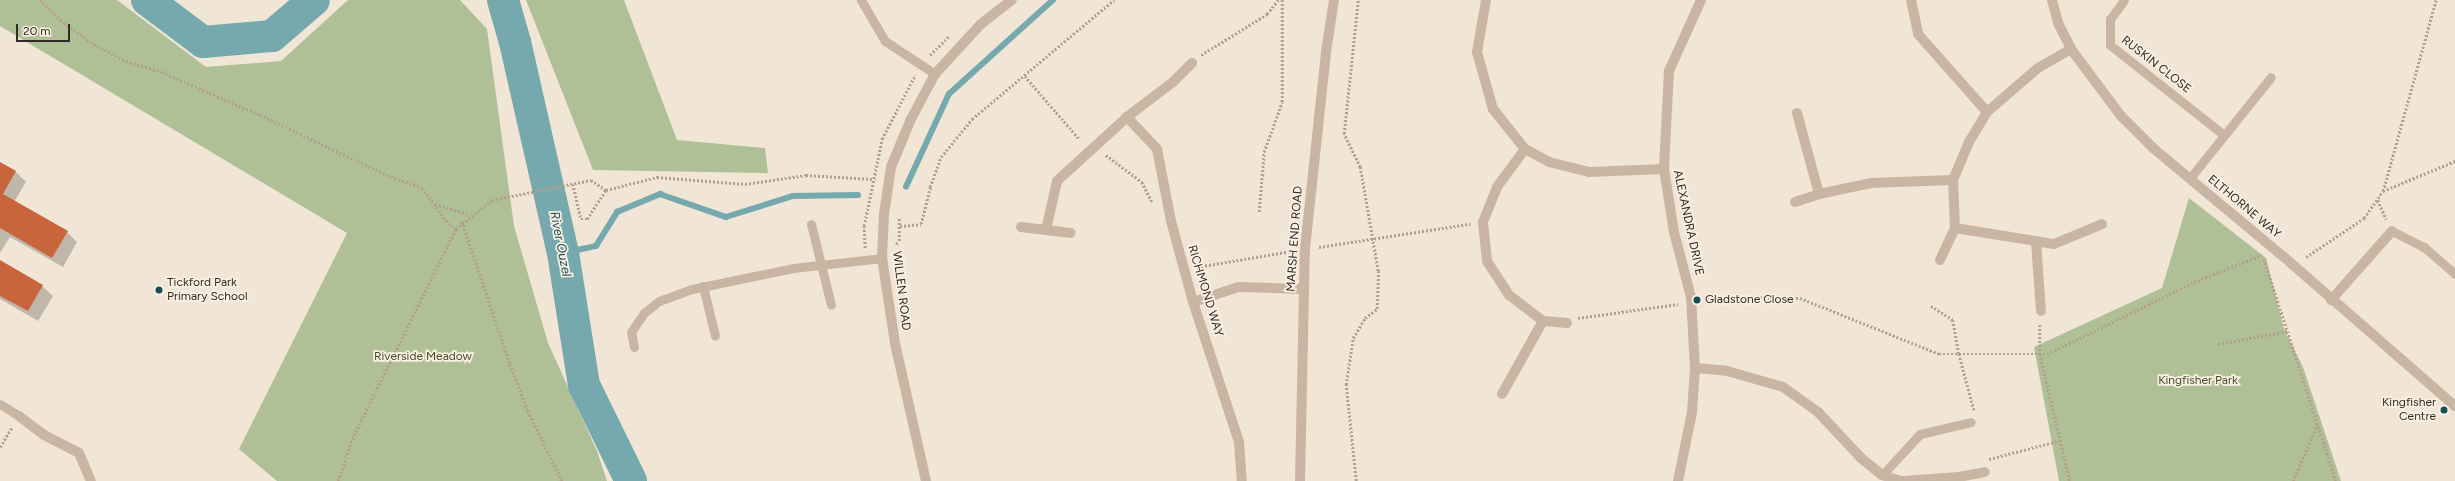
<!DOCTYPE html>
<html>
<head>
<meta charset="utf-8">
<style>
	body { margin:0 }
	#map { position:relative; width:2455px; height:481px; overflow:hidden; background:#f1e5d6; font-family:Figtree,sans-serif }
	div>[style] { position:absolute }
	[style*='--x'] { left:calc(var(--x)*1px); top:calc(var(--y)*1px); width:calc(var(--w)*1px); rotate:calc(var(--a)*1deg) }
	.green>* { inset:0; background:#b0c096 }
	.shadow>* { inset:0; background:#0003 }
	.stream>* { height:5.5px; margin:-2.75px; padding:0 2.75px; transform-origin:2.75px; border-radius:2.75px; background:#75a9ae }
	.river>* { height:32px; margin:-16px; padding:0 16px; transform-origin:16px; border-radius:16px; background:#75a9ae }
	.building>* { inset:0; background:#c8653d }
	.path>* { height:2.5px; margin-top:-1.25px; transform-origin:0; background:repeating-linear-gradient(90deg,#b49f8c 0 2px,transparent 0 4px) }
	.service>* { height:9px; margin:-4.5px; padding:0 4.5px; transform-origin:4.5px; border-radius:4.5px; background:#c9b6a2 }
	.minor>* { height:10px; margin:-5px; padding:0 5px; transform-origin:5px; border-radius:5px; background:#c9b6a2 }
	.tertiary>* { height:10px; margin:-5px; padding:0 5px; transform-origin:5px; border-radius:5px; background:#c9b6a2 }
	.dots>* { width:11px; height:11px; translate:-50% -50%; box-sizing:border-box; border:2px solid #f9efe2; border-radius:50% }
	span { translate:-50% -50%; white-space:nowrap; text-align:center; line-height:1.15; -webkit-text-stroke:3.5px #f9efe2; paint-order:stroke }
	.street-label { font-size:12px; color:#332a25 }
	.poi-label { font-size:12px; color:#332a25 }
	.left { translate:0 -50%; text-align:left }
	.right { translate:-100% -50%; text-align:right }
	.park-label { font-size:12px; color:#415228 }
	.water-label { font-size:13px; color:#1a4e55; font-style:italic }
	.scale { position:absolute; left:16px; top:24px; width:54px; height:18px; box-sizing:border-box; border:2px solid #332a25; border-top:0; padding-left:5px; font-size:12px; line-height:14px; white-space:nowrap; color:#332a25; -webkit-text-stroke:3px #f9efe2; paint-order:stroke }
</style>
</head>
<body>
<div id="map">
	<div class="green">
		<div style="clip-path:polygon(0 0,117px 0,206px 67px,281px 61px,348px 0,460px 0,487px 29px,514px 226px,548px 343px,597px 451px,607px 481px,277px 481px,239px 449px,347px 233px,0 26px)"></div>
		<div style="clip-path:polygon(526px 0,624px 0,677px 140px,765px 148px,768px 173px,593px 170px)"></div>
		<div style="clip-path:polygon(2189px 198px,2266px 258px,2284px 329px,2303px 367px,2341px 481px,2059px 481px,2034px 347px,2162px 288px)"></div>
	</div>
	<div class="shadow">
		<div style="clip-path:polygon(0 163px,16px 172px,26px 182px,14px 202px,67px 232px,77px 242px,63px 267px,10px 237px,0 253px)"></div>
		<div style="clip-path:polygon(0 261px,42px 286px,53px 296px,38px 321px,0 299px)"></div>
	</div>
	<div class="stream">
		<div style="--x:906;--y:187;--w:102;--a:-65.2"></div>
		<div style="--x:949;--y:94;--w:140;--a:-42.1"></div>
		<div style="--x:563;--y:253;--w:34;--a:-12"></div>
		<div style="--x:596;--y:246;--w:40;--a:-58"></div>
		<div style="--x:617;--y:212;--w:47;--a:-22.7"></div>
		<div style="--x:660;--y:194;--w:70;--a:19.2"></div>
		<div style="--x:726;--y:217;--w:70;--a:-17.4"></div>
		<div style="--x:793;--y:196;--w:65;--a:-0.9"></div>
	</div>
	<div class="river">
		<div style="--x:147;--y:0;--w:70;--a:36.9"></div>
		<div style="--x:203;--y:42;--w:69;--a:-5"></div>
		<div style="--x:272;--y:36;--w:55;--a:-40.6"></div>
		<div style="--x:503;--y:0;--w:44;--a:74.1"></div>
		<div style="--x:515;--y:42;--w:216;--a:77.2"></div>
		<div style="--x:563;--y:253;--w:134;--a:81"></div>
		<div style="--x:584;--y:385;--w:107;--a:63.9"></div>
	</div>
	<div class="building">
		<div style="clip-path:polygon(0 162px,16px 171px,3px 194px,68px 231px,52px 258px,0 228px)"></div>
		<div style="clip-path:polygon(0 260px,43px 285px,28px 311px,0 296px)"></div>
	</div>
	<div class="path">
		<div style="--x:40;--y:0;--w:33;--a:44"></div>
		<div style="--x:64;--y:23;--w:37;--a:35"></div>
		<div style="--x:94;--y:44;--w:36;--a:28"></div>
		<div style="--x:126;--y:61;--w:38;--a:17"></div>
		<div style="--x:162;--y:72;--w:107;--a:23.7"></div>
		<div style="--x:260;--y:115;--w:140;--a:25.3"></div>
		<div style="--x:387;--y:175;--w:37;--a:20"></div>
		<div style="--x:422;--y:188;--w:44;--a:53.4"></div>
		<div style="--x:448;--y:223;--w:10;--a:37"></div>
		<div style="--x:930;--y:55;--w:27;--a:-45"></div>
		<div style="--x:1201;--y:55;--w:78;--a:-31.8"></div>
		<div style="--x:1267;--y:14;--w:18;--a:-52"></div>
		<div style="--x:1025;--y:76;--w:84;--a:49.3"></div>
		<div style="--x:1106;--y:155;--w:45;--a:36.9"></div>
		<div style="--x:1142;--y:182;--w:22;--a:63"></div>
		<div style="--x:573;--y:184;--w:36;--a:77"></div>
		<div style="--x:581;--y:219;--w:6;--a:0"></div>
		<div style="--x:587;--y:219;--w:35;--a:-57"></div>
		<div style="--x:2383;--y:191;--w:198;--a:-74.5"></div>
		<div style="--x:2378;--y:200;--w:21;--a:67"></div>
		<div style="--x:435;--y:204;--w:37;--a:17"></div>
		<div style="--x:1259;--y:212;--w:60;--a:-85.2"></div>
		<div style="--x:1264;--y:152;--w:53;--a:-70.2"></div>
		<div style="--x:1282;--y:102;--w:102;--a:-90"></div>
		<div style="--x:462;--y:221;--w:151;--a:71.4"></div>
		<div style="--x:510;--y:364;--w:50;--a:69"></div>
		<div style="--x:528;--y:411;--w:78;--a:64.1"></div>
		<div style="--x:900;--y:226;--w:21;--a:-5"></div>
		<div style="--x:921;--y:224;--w:38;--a:-76"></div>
		<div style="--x:930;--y:187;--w:32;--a:-70"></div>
		<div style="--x:941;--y:157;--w:49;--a:-50.8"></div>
		<div style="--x:972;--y:119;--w:185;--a:-40"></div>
		<div style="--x:896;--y:244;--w:4;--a:-45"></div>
		<div style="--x:899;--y:241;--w:23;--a:-90"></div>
		<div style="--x:1319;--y:247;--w:153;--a:-8.7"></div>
		<div style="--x:865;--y:248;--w:22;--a:-93"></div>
		<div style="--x:864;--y:226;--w:89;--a:-78.3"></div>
		<div style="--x:882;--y:139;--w:72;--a:-62.7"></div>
		<div style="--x:2306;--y:257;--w:70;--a:-33.9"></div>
		<div style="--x:2364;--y:218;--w:33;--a:-55"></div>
		<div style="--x:2383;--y:191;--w:78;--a:-22.6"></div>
		<div style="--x:2264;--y:259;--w:233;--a:72"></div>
		<div style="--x:1197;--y:267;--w:96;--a:-9.6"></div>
		<div style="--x:1704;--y:297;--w:96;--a:0.6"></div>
		<div style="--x:1800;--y:298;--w:150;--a:21.9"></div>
		<div style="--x:1939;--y:354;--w:108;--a:0"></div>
		<div style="--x:2047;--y:354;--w:164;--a:-26.1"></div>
		<div style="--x:2194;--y:282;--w:73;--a:-21.7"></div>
		<div style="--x:1931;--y:306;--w:26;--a:32"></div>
		<div style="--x:1953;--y:320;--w:35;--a:80"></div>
		<div style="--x:1959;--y:354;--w:58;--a:75"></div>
		<div style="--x:1578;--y:318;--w:101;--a:-8"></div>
		<div style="--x:2040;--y:325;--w:29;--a:90"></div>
		<div style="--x:2040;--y:354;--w:130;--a:76.7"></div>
		<div style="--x:2218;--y:344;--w:71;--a:-10.5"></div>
		<div style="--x:0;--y:447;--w:23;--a:-59"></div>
		<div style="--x:1989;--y:459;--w:75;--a:-14.6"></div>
		<div style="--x:338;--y:481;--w:44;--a:-71.6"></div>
		<div style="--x:352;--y:439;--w:234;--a:-63.7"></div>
		<div style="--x:456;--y:229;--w:46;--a:-38.9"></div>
		<div style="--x:492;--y:200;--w:101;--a:-11.4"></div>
		<div style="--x:591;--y:180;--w:18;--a:34"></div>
		<div style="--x:606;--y:190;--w:53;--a:-14.3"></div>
		<div style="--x:657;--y:177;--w:88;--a:4.5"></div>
		<div style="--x:745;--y:184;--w:62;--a:-8.4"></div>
		<div style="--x:806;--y:175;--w:67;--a:3.4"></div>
		<div style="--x:1356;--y:481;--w:97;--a:-95.9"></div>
		<div style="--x:1346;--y:385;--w:48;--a:-81.5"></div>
		<div style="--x:1353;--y:338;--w:23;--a:-59"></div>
		<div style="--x:1365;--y:318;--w:15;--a:-37"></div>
		<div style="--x:1377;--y:309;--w:38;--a:-88"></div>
		<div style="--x:1378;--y:271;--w:106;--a:-99.8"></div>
		<div style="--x:1360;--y:167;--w:37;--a:-116"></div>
		<div style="--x:1344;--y:134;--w:135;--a:-84"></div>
		<div style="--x:2293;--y:481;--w:61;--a:-66.8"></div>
	</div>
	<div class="service">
		<div style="--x:861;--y:0;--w:48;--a:59.7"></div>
		<div style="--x:885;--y:41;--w:60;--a:33.4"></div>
		<div style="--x:2124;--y:0;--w:24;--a:126"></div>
		<div style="--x:2110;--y:19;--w:26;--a:90"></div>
		<div style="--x:2110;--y:45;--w:145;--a:38.3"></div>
		<div style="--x:2190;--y:178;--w:129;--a:-51.3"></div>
		<div style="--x:811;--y:224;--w:83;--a:76.1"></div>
		<div style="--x:2392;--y:231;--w:36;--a:27"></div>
		<div style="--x:2424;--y:247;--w:41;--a:41.1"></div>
		<div style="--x:703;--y:286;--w:51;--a:76.5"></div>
		<div style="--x:634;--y:347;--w:15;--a:-101"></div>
		<div style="--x:631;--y:332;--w:23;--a:-56"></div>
		<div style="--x:644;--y:313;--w:19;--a:-39"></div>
		<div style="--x:659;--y:301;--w:35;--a:-20"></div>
		<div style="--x:692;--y:289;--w:103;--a:-11.7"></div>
		<div style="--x:793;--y:268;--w:90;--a:-6.4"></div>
		<div style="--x:0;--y:404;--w:22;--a:32"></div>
		<div style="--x:1882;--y:475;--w:56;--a:-47.2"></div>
		<div style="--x:1920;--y:434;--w:52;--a:-13.2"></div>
	</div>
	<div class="minor">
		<div style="--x:1486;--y:0;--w:53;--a:99.8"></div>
		<div style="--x:1477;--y:52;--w:59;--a:74.3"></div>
		<div style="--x:1493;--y:109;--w:51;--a:51.3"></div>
		<div style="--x:1525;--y:149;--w:27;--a:28"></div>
		<div style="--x:1549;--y:162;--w:41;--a:14"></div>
		<div style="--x:1589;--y:172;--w:75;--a:-2.3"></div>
		<div style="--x:1911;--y:0;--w:35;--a:78"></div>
		<div style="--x:1918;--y:34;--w:104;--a:48.5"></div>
		<div style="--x:2052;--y:0;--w:24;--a:75"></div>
		<div style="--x:2058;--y:23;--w:29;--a:63"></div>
		<div style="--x:2071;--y:49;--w:84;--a:53.3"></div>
		<div style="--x:2121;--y:116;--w:45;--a:45"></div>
		<div style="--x:2153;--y:148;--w:170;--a:39.8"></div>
		<div style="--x:2284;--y:257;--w:227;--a:41.1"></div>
		<div style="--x:2071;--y:49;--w:38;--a:150"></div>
		<div style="--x:2038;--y:68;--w:67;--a:139.2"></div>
		<div style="--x:1987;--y:112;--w:35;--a:121"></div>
		<div style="--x:1969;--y:142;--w:41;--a:112.8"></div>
		<div style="--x:1953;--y:180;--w:48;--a:87.6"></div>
		<div style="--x:1955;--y:228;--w:100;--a:9.2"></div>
		<div style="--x:2054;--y:244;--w:52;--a:-22.6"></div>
		<div style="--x:1797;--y:113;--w:84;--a:74.8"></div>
		<div style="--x:1127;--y:117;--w:58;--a:-37.3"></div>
		<div style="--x:1173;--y:82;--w:27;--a:-45"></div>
		<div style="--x:1795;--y:202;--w:25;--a:-18"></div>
		<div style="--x:1819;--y:194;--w:53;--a:-11.9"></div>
		<div style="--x:1871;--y:183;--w:82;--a:-2.1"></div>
		<div style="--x:1021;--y:227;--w:50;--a:6.8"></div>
		<div style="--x:1046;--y:230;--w:50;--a:-77.3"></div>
		<div style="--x:1057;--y:181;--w:95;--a:-42.4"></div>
		<div style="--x:1127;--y:117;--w:44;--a:46.8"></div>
		<div style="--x:1157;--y:149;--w:73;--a:79"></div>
		<div style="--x:1171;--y:221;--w:84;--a:74.8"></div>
		<div style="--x:1193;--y:302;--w:147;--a:71.8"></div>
		<div style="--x:1239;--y:442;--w:39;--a:86"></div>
		<div style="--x:2036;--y:242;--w:69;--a:85.9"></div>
		<div style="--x:1940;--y:260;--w:35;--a:-65"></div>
		<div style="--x:2331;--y:300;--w:92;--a:-48.5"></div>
		<div style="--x:1193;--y:302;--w:48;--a:-18.1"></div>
		<div style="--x:1239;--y:287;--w:65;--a:1.8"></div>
		<div style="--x:1543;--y:321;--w:24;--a:5"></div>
		<div style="--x:1695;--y:368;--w:32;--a:5"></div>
		<div style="--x:1727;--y:371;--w:58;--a:15.9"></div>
		<div style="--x:1783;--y:387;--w:43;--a:35.5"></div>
		<div style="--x:1818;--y:412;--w:63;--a:46.9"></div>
		<div style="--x:1861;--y:458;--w:27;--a:39"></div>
		<div style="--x:1882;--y:475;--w:20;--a:18"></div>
		<div style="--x:1502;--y:394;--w:84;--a:-60.7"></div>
		<div style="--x:1543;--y:321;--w:43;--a:-142.6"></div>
		<div style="--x:1509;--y:295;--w:40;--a:-122.9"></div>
		<div style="--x:1487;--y:261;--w:39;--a:-96"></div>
		<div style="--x:1483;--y:222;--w:38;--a:-68"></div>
		<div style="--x:1497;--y:187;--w:47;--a:-53.6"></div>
		<div style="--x:19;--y:416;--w:31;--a:37"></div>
		<div style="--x:44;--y:435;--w:39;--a:27"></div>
		<div style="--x:79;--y:453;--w:30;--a:67"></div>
		<div style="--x:1959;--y:477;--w:26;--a:-11"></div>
		<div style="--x:926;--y:481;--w:141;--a:-102.7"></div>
		<div style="--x:895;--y:343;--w:86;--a:-98.7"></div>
		<div style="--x:882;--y:258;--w:44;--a:-87.4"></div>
		<div style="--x:884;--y:214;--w:48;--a:-81.5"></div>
		<div style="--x:891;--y:167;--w:52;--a:-67.4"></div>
		<div style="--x:911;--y:119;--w:51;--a:-61.9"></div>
		<div style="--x:935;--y:74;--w:68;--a:-47.4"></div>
		<div style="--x:981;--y:24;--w:39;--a:-38"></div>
		<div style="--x:1678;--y:481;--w:70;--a:-78.5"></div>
		<div style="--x:1692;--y:412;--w:44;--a:-86.1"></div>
		<div style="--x:1695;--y:368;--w:71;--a:-93.2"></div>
		<div style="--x:1691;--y:297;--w:67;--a:-104.7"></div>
		<div style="--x:1674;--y:232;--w:64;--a:-99"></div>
		<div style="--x:1664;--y:169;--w:98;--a:-87.1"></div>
		<div style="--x:1669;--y:71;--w:78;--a:-65.7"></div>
		<div style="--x:1903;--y:481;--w:56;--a:-4.1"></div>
		<div style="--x:1959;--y:477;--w:4;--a:76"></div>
	</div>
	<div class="tertiary">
		<div style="--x:1300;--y:481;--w:232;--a:-88.8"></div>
		<div style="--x:1305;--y:249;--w:198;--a:-83.9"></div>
		<div style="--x:1326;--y:52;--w:53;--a:-81.3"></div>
	</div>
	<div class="dots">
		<div style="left:159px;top:290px;background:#1a4e55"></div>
		<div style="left:1697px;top:300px;background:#1a4e55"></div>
		<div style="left:2444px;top:410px;background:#1a4e55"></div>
	</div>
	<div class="street-label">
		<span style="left:2156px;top:65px;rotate:38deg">RUSKIN CLOSE</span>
		<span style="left:2244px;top:207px;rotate:40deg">ELTHORNE WAY</span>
		<span style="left:1688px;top:223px;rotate:78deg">ALEXANDRA DRIVE</span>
		<span style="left:1295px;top:239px;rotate:-86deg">MARSH END ROAD</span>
		<span style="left:901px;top:291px;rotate:83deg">WILLEN ROAD</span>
		<span style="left:1205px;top:291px;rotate:73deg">RICHMOND WAY</span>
	</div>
	<div class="poi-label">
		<span class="left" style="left:167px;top:290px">Tickford Park<br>Primary School</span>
		<span class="left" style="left:1705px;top:300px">Gladstone Close</span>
		<span class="right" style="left:2436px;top:410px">Kingfisher<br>Centre</span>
	</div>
	<div class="park-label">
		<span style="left:423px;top:357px">Riverside Meadow</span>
		<span style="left:2198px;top:381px">Kingfisher Park</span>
	</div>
	<div class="water-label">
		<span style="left:560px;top:244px;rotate:79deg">River Ouzel</span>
	</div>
	<div class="scale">20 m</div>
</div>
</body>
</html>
